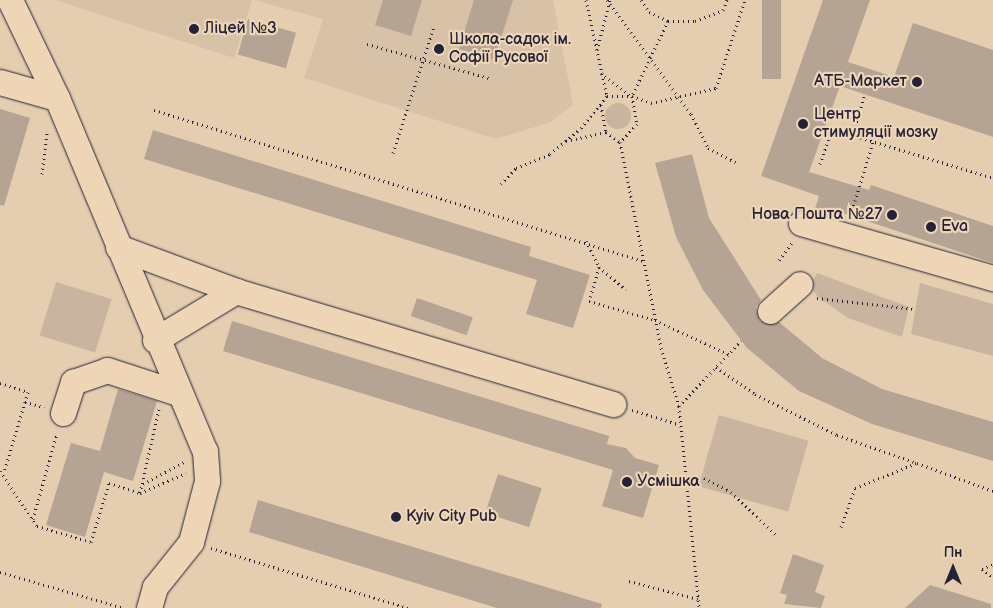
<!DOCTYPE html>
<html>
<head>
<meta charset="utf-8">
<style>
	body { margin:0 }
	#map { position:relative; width:993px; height:608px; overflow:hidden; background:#e5ceb0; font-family:"Balsamiq Sans",sans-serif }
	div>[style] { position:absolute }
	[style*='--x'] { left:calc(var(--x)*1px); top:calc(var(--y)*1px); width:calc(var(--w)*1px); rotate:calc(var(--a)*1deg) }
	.built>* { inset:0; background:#d7c1a7 }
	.green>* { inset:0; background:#c9b49f; transform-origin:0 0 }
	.round { border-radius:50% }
	.building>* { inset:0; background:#b5a393; transform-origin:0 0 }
	.path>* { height:3px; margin-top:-1.5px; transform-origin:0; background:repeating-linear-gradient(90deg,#22223b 0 1px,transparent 0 5px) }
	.roads { filter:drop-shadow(0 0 1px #22223b) drop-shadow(0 0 1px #22223b) }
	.minor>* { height:25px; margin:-12.5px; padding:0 12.5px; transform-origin:12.5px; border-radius:12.5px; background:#edd5b5 }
	.dots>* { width:14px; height:14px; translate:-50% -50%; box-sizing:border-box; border:2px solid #edd5b5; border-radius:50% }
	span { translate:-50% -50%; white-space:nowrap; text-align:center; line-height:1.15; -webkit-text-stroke:4.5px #edd5b5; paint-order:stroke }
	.poi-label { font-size:16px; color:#22223b }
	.left { translate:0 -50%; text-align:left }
	.right { translate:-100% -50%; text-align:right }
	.north { position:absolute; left:928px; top:543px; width:50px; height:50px; -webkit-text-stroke:4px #edd5b5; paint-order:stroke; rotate:0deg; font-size:14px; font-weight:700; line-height:20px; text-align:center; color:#22223b }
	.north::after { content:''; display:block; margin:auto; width:18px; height:22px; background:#22223b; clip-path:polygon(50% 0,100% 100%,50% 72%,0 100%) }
</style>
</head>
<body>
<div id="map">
	<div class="built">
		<div style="clip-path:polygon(55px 0,252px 0,234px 58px)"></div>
		<div style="clip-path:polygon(254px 0,553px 0,573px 104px,551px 122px,496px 139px,304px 78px,323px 19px)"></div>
	</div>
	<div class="green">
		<div class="round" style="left:605px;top:103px;width:26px;height:26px"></div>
		<div style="clip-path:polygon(817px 273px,909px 307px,902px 337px,848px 318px,818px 297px,810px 286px)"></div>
		<div style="left:56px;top:282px;width:58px;height:56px;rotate:17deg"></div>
		<div style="clip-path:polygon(920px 283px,993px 304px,993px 356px,911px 334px)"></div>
		<div style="left:719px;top:415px;width:93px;height:74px;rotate:16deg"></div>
	</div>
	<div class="building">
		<div style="clip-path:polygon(383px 0,422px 0,411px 36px,375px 25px)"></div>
		<div style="clip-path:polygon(474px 0,513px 0,494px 60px,459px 49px)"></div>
		<div style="left:762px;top:0;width:19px;height:79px"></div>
		<div style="clip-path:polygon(823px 0,870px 0,848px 62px,894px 77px,913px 23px,993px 50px,993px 137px,840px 86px,809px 172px,869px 190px,871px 185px,993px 226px,993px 263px,840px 212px,838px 219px,814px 212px,819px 196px,761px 176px)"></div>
		<div style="left:248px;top:19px;width:50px;height:37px;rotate:16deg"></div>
		<div style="clip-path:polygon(0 109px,30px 118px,4px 206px,0 205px)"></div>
		<div style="clip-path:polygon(153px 130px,531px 247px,529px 256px,590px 275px,573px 328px,526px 314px,537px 280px,144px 159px)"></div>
		<div style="clip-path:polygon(692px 154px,709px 218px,761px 300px,756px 307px,760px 321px,779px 322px,822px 358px,882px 389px,993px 422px,993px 461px,872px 424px,799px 391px,747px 348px,703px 290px,676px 237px,655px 163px)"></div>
		<div style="left:417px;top:298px;width:59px;height:19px;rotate:19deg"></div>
		<div style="clip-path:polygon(232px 321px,609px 436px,607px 444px,626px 448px,635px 458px,659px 465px,643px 518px,602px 506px,613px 470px,223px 351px)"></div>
		<div style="clip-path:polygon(118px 389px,157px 401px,133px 481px,104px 472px,85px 537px,46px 525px,71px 443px,100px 451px)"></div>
		<div style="left:498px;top:474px;width:46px;height:41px;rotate:18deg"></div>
		<div style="clip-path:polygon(258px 500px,602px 604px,601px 608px,497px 608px,249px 532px)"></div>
		<div style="clip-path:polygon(793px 554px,824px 565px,815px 592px,825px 596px,821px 608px,784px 604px,787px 595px,780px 593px)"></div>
		<div style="clip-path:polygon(930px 585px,991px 604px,991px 608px,905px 608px)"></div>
	</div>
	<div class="path">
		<div style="--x:586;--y:0;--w:98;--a:77.7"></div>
		<div style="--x:607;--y:96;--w:25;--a:0"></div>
		<div style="--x:632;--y:96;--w:20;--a:20"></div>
		<div style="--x:651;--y:103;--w:67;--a:-13"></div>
		<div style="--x:716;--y:88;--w:93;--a:-71.8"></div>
		<div style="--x:607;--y:0;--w:142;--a:53.6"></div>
		<div style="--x:691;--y:114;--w:38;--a:63"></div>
		<div style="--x:708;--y:148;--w:31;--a:27"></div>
		<div style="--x:641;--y:0;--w:14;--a:56"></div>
		<div style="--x:649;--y:12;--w:21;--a:25"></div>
		<div style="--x:668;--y:21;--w:27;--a:0"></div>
		<div style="--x:695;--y:21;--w:30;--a:-21"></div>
		<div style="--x:723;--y:10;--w:11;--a:-68"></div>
		<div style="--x:668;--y:21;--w:83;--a:115.6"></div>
		<div style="--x:632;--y:96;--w:28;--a:80"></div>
		<div style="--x:637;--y:124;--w:25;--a:133"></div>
		<div style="--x:620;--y:142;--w:210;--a:78.7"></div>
		<div style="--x:661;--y:348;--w:61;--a:72.8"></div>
		<div style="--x:679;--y:406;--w:203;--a:84.3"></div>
		<div style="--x:367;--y:44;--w:127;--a:15.6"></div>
		<div style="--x:597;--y:50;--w:52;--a:-75.4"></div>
		<div style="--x:601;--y:73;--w:38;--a:37"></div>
		<div style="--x:601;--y:105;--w:27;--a:80"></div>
		<div style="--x:606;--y:132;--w:17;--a:36"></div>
		<div style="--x:154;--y:110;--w:512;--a:17.16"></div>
		<div style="--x:852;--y:136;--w:44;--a:-72.8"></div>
		<div style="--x:566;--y:141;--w:41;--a:-12.7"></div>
		<div style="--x:393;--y:153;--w:133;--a:-72.1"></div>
		<div style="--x:820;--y:164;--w:37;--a:-71"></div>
		<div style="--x:832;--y:129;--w:168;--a:16.9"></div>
		<div style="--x:42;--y:174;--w:41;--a:-83"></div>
		<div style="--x:501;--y:184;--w:22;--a:-47"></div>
		<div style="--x:516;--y:168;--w:37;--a:-22"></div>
		<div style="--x:550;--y:154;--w:40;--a:-40"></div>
		<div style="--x:581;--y:128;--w:41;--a:-50.9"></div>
		<div style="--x:855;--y:201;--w:62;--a:-73"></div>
		<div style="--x:851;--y:215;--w:12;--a:-76"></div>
		<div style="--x:586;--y:241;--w:29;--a:63"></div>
		<div style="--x:599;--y:267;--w:35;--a:106"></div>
		<div style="--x:589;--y:301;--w:69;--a:16.1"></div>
		<div style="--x:655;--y:320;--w:81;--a:25"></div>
		<div style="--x:779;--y:260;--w:21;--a:-53"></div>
		<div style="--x:599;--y:267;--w:35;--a:40"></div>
		<div style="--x:817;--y:298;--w:99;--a:6.4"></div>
		<div style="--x:716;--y:367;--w:47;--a:34.7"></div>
		<div style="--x:755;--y:394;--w:92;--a:26.6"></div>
		<div style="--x:837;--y:435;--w:85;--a:19.3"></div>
		<div style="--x:0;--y:383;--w:29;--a:18"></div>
		<div style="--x:28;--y:392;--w:84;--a:106.7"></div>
		<div style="--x:25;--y:402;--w:20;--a:15"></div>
		<div style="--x:679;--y:406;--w:90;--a:-46.4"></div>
		<div style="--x:632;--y:410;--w:48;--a:16.9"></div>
		<div style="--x:0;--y:471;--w:66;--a:56.1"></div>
		<div style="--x:37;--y:526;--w:56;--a:16.5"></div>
		<div style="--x:91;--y:542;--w:62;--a:-73"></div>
		<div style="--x:109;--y:483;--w:33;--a:18"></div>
		<div style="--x:140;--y:493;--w:86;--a:-77.3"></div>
		<div style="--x:684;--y:477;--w:20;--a:3"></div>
		<div style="--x:704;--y:478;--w:30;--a:27"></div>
		<div style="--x:731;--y:492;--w:62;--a:43.7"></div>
		<div style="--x:143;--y:484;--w:47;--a:-28.2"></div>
		<div style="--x:140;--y:493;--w:50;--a:-23.5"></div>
		<div style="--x:33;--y:519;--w:89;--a:-74.4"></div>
		<div style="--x:841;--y:527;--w:41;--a:-70.3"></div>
		<div style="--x:855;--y:488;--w:67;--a:-22"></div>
		<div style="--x:917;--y:463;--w:81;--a:20.2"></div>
		<div style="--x:211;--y:548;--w:207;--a:16.9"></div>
		<div style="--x:982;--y:569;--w:14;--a:36"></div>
		<div style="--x:982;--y:569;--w:12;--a:-24"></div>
		<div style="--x:0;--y:572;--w:129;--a:16.2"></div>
		<div style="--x:629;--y:581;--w:71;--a:14.6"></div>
	</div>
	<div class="roads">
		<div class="minor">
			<div style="--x:10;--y:0;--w:109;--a:64.4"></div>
			<div style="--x:57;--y:98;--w:383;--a:67.3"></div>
			<div style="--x:205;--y:451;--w:30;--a:86"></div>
			<div style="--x:207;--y:481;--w:63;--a:104.7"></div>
			<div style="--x:191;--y:542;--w:58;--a:128.7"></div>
			<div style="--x:155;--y:587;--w:22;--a:106"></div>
			<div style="--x:0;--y:82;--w:59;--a:15.7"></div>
			<div style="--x:801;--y:223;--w:200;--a:16"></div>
			<div style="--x:118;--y:247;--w:126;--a:20.4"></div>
			<div style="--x:770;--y:311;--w:40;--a:-42"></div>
			<div style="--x:155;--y:340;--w:95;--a:-31.2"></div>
			<div style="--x:236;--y:291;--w:394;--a:16.7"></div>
			<div style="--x:63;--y:413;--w:33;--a:-72"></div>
			<div style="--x:73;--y:382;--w:36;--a:-19"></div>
			<div style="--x:107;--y:370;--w:75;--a:17.9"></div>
		</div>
	</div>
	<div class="dots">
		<div style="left:194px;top:29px;background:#22223b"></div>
		<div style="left:439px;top:49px;background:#22223b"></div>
		<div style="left:917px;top:82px;background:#22223b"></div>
		<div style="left:803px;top:124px;background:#22223b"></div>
		<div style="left:892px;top:215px;background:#22223b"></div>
		<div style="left:931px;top:227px;background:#22223b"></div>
		<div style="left:627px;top:482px;background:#22223b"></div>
		<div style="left:396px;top:517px;background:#22223b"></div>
	</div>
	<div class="poi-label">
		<span class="left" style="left:204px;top:29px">Ліцей №3</span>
		<span class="left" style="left:449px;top:49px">Школа-садок ім.<br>Софії Русової</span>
		<span class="right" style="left:907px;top:82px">АТБ-Маркет</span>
		<span class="left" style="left:814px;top:124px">Центр<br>стимуляції мозку</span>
		<span class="right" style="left:882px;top:215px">Нова Пошта №27</span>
		<span class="left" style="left:941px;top:227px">Eva</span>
		<span class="left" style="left:637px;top:482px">Усмішка</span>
		<span class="left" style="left:406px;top:517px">Kyiv City Pub</span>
	</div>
	<div class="north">Пн</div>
</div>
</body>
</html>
